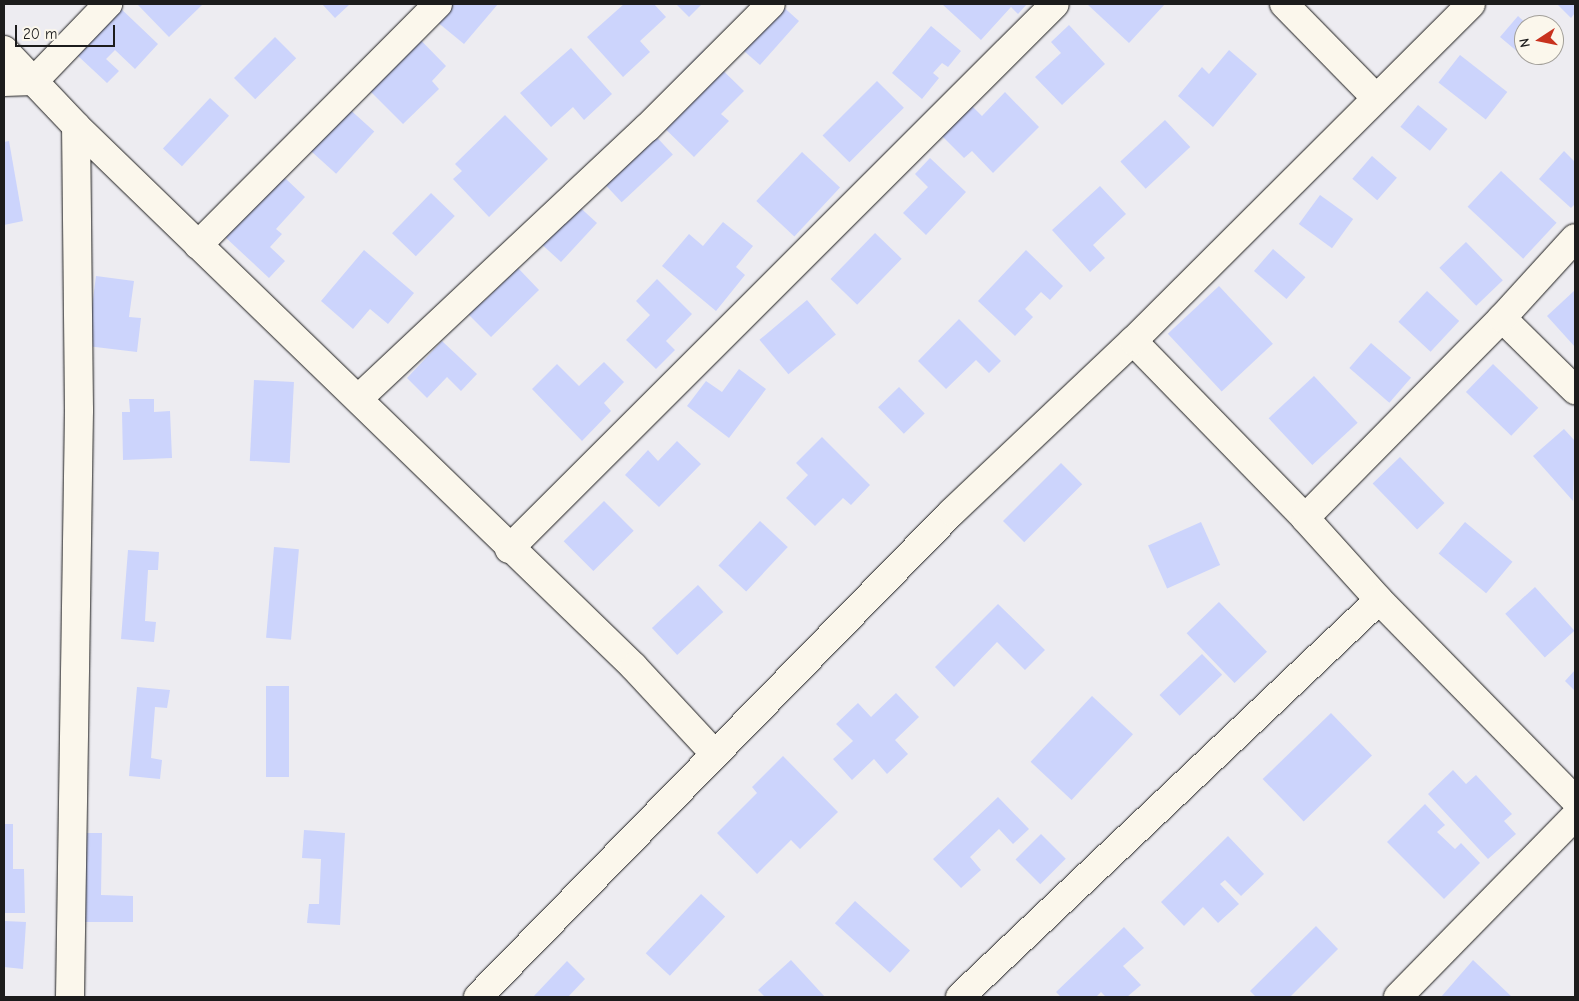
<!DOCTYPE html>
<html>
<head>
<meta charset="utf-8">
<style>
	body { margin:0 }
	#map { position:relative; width:1579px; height:1001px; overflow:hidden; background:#edecf1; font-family:"Comic Neue",sans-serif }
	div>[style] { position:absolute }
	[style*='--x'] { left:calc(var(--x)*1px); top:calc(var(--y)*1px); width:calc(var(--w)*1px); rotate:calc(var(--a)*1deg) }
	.building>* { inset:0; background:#ccd4fc; transform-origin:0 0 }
	.roads { filter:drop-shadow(0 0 1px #1c1c1c) drop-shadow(0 0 1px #1c1c1c) }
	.minor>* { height:28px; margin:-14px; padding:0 14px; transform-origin:14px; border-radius:14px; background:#fbf7ec }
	span { translate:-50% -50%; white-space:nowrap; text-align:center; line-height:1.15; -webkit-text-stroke:4.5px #fbf7ec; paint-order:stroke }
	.frame { position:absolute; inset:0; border:5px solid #1c1c1c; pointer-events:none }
	.north { position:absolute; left:1514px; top:15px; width:50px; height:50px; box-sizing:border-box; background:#fbf7ec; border:1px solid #a29f99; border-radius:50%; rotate:259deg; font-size:14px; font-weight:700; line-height:20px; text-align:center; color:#1c1c1c }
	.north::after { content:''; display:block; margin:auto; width:18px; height:22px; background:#c8321e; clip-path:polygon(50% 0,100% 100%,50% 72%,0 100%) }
	.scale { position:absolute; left:15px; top:25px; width:100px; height:22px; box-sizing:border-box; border:2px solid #1c1c1c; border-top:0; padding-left:6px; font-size:15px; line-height:18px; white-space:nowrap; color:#1c1c1c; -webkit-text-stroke:4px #fbf7ec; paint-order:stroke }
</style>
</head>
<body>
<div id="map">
	<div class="building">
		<div style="clip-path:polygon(116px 4px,158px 44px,135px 69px,115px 50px,106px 59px,119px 71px,107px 83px,77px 55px)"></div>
		<div style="clip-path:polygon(137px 4px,203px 4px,169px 37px)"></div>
		<div style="clip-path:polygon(322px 4px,350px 4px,335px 18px)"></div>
		<div style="clip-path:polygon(451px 4px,498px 4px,464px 44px,436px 21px)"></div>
		<div style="clip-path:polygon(624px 4px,654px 4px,666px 17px,640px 41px,650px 52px,623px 77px,587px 37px)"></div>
		<div style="clip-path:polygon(676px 4px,702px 4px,689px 17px)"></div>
		<div style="clip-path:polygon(780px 4px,799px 21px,760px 65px,736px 44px)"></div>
		<div style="clip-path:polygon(942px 4px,1027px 4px,1018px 14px,1011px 7px,981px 40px)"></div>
		<div style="clip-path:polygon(1087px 4px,1165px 4px,1129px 43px)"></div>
		<div style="clip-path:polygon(1557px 4px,1575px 4px,1575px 13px,1571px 18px)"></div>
		<div style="clip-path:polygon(1518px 16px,1528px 25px,1524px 25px,1524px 55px,1528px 55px,1525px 58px,1500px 37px)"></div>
		<div style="clip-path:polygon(405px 24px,446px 66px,432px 81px,439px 89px,403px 124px,367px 88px)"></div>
		<div style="clip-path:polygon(1069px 25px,1105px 64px,1062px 105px,1035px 77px,1061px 53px,1051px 42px)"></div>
		<div style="clip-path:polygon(931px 26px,961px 51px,948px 67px,942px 63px,933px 73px,939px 78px,922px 99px,892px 73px)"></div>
		<div style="left:275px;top:37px;width:30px;height:58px;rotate:45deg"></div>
		<div style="clip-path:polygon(571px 48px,612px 94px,584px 120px,573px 107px,551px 127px,520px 93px)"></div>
		<div style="clip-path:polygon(1229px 50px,1257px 74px,1213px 127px,1178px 96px,1202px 67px,1209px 74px)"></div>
		<div style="clip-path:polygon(703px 51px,744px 91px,721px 114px,729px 121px,694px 157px,646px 110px)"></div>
		<div style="left:1460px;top:55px;width:60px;height:35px;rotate:38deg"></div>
		<div style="left:877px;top:81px;width:38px;height:77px;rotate:45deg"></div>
		<div style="clip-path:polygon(1005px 92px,1039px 127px,993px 173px,972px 151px,964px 158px,942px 136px,972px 106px,982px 116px)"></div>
		<div style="left:210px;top:98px;width:26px;height:69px;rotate:43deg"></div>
		<div style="left:1418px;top:105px;width:38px;height:28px;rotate:39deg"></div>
		<div style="left:346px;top:106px;width:38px;height:57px;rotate:42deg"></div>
		<div style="clip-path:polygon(505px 115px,548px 159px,489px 217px,453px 179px,462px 171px,455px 164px)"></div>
		<div style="left:1165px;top:120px;width:37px;height:61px;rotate:47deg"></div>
		<div style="left:649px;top:129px;width:35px;height:70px;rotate:47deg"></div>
		<div style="clip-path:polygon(9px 141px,23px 221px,4px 225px,4px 142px)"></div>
		<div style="clip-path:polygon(1564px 151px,1575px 162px,1575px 204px,1571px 208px,1539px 179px)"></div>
		<div style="left:802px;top:152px;width:52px;height:67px;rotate:43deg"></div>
		<div style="left:1372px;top:156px;width:33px;height:30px;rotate:41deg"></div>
		<div style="clip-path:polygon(930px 158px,966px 192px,926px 235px,903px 213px,928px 187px,915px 174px)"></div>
		<div style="clip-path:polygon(266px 160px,305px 197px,276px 229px,282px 234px,270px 247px,285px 261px,269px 278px,209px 222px)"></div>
		<div style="left:1501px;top:171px;width:76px;height:49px;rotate:43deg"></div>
		<div style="clip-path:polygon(1100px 186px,1126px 214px,1093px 245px,1105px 258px,1090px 272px,1052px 230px)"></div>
		<div style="left:431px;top:193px;width:33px;height:56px;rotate:44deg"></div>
		<div style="left:1320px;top:195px;width:41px;height:36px;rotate:36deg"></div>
		<div style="clip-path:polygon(574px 202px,597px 223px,561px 262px,526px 230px)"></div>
		<div style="clip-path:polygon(723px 222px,753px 246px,736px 267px,745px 275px,716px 311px,662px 266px,689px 234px,703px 246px)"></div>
		<div style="left:875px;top:233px;width:37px;height:64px;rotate:44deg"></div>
		<div style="left:1466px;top:242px;width:53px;height:37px;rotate:46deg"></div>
		<div style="left:1273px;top:249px;width:43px;height:29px;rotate:41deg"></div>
		<div style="clip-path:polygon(364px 250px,414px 293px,388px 324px,370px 309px,353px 329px,321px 301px)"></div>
		<div style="clip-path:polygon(1026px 250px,1063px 286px,1050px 300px,1041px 292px,1025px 309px,1033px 317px,1015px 336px,978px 301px)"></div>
		<div style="clip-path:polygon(518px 268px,539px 290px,491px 337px,455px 301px,469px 287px,483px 302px)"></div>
		<div style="clip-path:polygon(96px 276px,134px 281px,129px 317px,141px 318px,137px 352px,87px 346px)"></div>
		<div style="clip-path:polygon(657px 279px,692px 314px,666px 341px,675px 350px,656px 369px,626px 340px,650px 315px,636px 301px)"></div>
		<div style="left:1219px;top:286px;width:79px;height:70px;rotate:47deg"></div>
		<div style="clip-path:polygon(1575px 290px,1575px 347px,1547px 316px)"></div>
		<div style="left:1427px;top:291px;width:44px;height:42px;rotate:43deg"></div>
		<div style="left:807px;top:300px;width:45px;height:62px;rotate:50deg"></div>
		<div style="clip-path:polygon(959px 319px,1001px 361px,989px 373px,976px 360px,946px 389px,918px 361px)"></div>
		<div style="clip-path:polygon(442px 341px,477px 374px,461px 391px,447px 377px,427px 398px,407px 378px)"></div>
		<div style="left:1371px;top:343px;width:53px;height:33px;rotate:41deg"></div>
		<div style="clip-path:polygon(604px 362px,624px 382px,604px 403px,611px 411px,582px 441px,532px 389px,557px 364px,579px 386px)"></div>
		<div style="left:1493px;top:364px;width:63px;height:39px;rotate:44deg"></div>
		<div style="clip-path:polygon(739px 369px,766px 389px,729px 438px,687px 406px,706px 381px,722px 392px)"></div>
		<div style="left:1314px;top:376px;width:64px;height:62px;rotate:47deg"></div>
		<div style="left:254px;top:380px;width:40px;height:81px;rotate:3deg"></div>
		<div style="left:899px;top:387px;width:37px;height:29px;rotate:46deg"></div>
		<div style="clip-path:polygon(129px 399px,154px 399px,154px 412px,170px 411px,172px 458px,123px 460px,122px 412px,130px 412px)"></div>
		<div style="clip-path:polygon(1564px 429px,1575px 441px,1573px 501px,1533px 456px)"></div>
		<div style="clip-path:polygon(822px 437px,870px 485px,851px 505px,843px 498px,815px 526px,786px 498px,808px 475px,796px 463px)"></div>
		<div style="clip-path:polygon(677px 441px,701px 464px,659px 507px,625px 475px,648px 450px,658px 461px)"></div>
		<div style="left:1400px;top:457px;width:64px;height:38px;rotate:46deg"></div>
		<div style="left:1061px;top:463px;width:30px;height:82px;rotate:45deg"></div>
		<div style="left:604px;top:501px;width:42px;height:57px;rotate:45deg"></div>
		<div style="left:760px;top:521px;width:38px;height:61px;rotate:43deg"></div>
		<div style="left:1201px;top:522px;width:47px;height:58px;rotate:66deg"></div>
		<div style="left:1465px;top:522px;width:62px;height:41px;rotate:40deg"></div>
		<div style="left:274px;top:547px;width:25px;height:91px;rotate:5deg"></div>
		<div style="clip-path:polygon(128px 550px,159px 552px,158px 570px,148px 570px,145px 621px,156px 622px,154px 642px,121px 639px)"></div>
		<div style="left:698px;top:585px;width:37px;height:63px;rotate:47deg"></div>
		<div style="left:1535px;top:587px;width:59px;height:40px;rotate:48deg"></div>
		<div style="left:1219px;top:602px;width:69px;height:45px;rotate:46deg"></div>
		<div style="clip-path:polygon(998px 604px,1045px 650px,1025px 670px,997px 642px,954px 687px,935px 667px)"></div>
		<div style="left:1202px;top:654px;width:29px;height:59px;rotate:46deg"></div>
		<div style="clip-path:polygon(1575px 670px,1575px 691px,1565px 681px)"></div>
		<div style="left:266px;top:686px;width:23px;height:91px"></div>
		<div style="clip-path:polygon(137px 687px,170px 690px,167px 708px,155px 707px,151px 758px,162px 760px,160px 779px,129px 776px)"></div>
		<div style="clip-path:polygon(896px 693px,919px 717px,895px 740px,908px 754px,887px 774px,874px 759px,852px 780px,833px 759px,853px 741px,836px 724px,858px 703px,871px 717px)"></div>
		<div style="left:1092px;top:696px;width:56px;height:90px;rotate:43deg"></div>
		<div style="left:1331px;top:713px;width:59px;height:95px;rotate:46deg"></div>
		<div style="clip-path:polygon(783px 756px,838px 812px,800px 849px,791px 840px,757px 874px,717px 833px,757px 793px,752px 787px)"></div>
		<div style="clip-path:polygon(1453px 770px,1466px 784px,1476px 775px,1512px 814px,1504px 821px,1516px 834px,1488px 859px,1428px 794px)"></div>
		<div style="clip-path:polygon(998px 797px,1029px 829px,1013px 844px,999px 829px,970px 857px,981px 870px,961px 888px,933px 859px)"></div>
		<div style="clip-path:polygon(1425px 804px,1445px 825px,1437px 832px,1455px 849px,1461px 843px,1480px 863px,1444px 899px,1387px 842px)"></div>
		<div style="clip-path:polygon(4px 824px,13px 824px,13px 869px,24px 869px,25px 913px,4px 913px)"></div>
		<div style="clip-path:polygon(304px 830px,345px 833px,340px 925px,307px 923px,309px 904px,319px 904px,321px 859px,302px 858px)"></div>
		<div style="clip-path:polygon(78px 833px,102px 833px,101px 895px,133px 896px,133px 922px,78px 922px)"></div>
		<div style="left:1041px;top:834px;width:35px;height:36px;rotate:45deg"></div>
		<div style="clip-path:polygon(1228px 836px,1264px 874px,1241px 896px,1225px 880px,1220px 884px,1239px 904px,1218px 923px,1203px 907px,1184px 926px,1161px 902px)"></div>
		<div style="left:701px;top:894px;width:33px;height:81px;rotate:43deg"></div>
		<div style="left:855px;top:901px;width:74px;height:30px;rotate:42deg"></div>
		<div style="clip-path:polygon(4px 921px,26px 922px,23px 969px,4px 967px)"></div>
		<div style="clip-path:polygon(1316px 926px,1338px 949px,1290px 997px,1256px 997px,1250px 991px)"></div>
		<div style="clip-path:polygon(1124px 927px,1144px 948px,1123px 966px,1141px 985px,1127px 997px,1106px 997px,1101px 992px,1096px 997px,1061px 997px,1056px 992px)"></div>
		<div style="clip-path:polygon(791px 960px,825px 997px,765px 997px,758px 990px)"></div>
		<div style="clip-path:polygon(1473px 960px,1512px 997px,1441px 997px)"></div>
		<div style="clip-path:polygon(567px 961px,585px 979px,568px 997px,533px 997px)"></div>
	</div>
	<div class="roads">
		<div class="minor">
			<div style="--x:1284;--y:4;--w:130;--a:45.6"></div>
			<div style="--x:4;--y:50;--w:105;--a:46.5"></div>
			<div style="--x:76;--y:126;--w:777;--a:44.11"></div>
			<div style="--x:634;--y:667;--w:117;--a:47.1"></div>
			<div style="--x:4;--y:82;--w:30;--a:-2"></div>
			<div style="--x:34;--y:81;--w:107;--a:-46.1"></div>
			<div style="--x:198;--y:245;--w:340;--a:-45.1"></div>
			<div style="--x:1502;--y:318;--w:103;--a:44.6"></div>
			<div style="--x:1133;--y:341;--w:247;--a:45.8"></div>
			<div style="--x:1305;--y:518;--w:110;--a:47.9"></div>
			<div style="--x:1379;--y:600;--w:280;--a:45.6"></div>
			<div style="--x:359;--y:398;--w:395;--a:-43.2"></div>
			<div style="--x:647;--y:128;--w:175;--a:-45"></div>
			<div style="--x:1305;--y:518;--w:281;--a:-45.4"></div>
			<div style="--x:1502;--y:318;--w:108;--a:-47.6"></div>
			<div style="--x:509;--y:549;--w:771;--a:-44.95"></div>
			<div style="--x:70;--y:997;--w:587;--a:-89.12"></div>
			<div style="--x:79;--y:410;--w:284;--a:-90.6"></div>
			<div style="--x:478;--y:997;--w:678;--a:-45.66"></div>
			<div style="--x:952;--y:512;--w:249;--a:-43.4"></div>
			<div style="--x:1133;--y:341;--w:477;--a:-44.9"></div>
			<div style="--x:960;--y:997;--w:577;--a:-43.46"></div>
			<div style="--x:1398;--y:997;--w:253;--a:-45.6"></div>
		</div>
	</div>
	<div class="frame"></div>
	<div class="north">N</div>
	<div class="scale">20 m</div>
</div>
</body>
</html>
